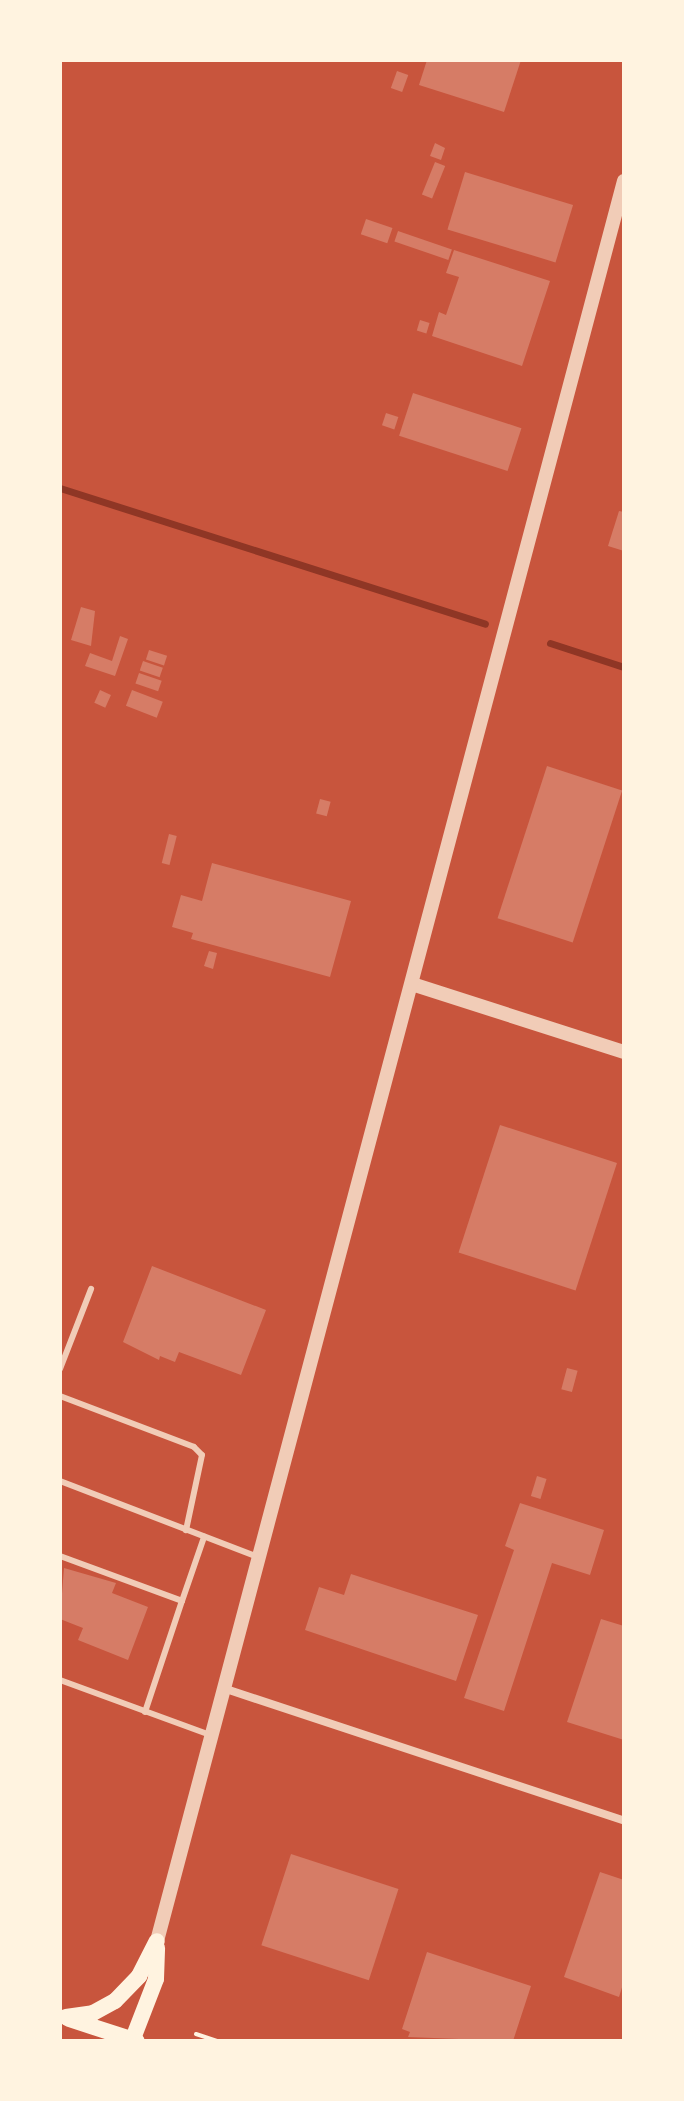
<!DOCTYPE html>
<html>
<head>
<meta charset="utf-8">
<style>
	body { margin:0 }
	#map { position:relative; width:684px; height:2101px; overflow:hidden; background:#c8553d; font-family:"Asap Condensed",sans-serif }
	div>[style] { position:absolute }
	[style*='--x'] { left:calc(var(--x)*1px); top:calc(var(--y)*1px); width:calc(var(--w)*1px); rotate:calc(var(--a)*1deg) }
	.stream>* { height:7px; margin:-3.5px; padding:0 3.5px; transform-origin:3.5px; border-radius:3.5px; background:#8f3625 }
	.building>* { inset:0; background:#d67c66; transform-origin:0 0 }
	.path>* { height:4px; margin:-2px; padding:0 2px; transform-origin:2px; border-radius:2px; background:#fff3e0 }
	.service>* { height:6px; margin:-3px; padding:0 3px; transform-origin:3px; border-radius:3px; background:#f1ccb7 }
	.minor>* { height:8px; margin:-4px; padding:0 4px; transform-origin:4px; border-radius:4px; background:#f1ccb7 }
	.tertiary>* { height:14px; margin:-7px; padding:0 7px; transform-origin:7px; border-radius:7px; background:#f1ccb7 }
	.secondary>* { height:16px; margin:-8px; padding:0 8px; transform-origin:8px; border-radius:8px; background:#fff3e0 }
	span { translate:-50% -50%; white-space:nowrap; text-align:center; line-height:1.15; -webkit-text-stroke:6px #fff3e0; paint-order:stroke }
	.frame { position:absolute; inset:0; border:62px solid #fff3e0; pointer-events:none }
</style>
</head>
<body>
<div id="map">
	<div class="stream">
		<div style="--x:60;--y:488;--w:446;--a:17.7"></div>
		<div style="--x:550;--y:643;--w:78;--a:18"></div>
	</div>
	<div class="building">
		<div style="clip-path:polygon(427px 60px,521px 60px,504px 112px,419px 85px)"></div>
		<div style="left:397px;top:71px;width:12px;height:18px;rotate:20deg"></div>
		<div style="clip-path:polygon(435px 143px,445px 148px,441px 160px,430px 156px)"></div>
		<div style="left:435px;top:162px;width:11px;height:35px;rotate:22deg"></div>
		<div style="left:465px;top:172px;width:113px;height:60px;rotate:17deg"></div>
		<div style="left:366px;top:219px;width:28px;height:16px;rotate:19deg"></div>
		<div style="left:398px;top:231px;width:57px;height:11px;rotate:19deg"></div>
		<div style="clip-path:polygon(454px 250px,550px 281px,522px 366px,432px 336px,439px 312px,446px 315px,459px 277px,446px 273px)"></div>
		<div style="left:420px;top:320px;width:10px;height:11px;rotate:17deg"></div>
		<div style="left:413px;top:393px;width:114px;height:45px;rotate:18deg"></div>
		<div style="left:386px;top:413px;width:13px;height:13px;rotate:18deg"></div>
		<div style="clip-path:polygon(619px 511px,624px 512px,624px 551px,608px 546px)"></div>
		<div style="clip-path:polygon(81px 607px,95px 611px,91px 646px,71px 640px)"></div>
		<div style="clip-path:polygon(120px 636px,128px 639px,115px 676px,85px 666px,90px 653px,112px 661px)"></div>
		<div style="left:149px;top:650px;width:19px;height:10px;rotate:18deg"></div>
		<div style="left:143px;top:661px;width:21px;height:10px;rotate:19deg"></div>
		<div style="left:139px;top:673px;width:24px;height:11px;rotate:19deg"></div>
		<div style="left:100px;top:690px;width:12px;height:14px;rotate:24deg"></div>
		<div style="left:132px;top:690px;width:33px;height:17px;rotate:21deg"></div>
		<div style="left:547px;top:766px;width:79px;height:160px;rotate:18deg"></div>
		<div style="left:320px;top:799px;width:11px;height:15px;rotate:15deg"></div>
		<div style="left:169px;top:834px;width:8px;height:30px;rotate:14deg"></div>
		<div style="clip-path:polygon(212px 863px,351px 901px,330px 977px,191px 939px,193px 933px,172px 927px,181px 895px,202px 901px)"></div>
		<div style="clip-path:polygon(209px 951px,217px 953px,213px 969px,204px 966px)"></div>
		<div style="left:500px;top:1125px;width:123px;height:134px;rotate:18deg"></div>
		<div style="clip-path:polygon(152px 1266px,266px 1310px,241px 1375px,179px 1352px,175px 1362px,160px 1356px,159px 1360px,123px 1342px)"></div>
		<div style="left:567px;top:1368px;width:11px;height:22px;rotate:15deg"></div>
		<div style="left:537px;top:1476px;width:10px;height:21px;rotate:17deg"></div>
		<div style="clip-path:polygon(520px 1503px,604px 1530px,590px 1575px,552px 1563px,504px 1711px,464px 1698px,514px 1550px,505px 1546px)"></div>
		<div style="clip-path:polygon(64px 1568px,116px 1583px,112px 1593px,148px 1607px,128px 1660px,78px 1640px,83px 1628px,60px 1619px)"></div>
		<div style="clip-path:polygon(351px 1574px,478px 1615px,456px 1681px,305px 1630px,319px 1587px,344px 1595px)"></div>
		<div style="clip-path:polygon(601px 1619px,624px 1626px,624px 1740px,567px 1722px)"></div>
		<div style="left:291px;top:1854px;width:113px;height:96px;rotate:18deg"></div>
		<div style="clip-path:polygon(600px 1872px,624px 1880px,624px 1981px,619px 1997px,564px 1977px)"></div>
		<div style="clip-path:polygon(427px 1952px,531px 1986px,513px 2041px,408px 2037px,410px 2032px,402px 2029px)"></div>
	</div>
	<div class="path">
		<div style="--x:196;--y:2034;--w:22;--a:18"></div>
	</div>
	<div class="service">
		<div style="--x:60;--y:1369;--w:86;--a:-68.8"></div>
		<div style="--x:60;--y:1396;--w:143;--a:20.8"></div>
		<div style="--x:194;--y:1447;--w:11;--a:45"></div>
		<div style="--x:202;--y:1455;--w:77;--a:102"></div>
		<div style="--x:60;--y:1481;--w:212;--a:21"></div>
		<div style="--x:60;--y:1556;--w:130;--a:20.2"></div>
		<div style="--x:182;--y:1601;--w:68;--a:-71"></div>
		<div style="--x:60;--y:1680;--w:160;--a:20.1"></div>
		<div style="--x:145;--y:1712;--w:117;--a:-71.6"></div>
	</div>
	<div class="minor">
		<div style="--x:226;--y:1689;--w:419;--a:18.3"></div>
	</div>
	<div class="tertiary">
		<div style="--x:412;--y:984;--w:223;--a:17.8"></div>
		<div style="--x:157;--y:1941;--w:1821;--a:-75.14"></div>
	</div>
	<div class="secondary">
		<div style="--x:66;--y:2017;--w:27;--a:-8"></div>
		<div style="--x:93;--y:2013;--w:25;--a:-29"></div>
		<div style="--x:115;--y:2001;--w:35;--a:-46"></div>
		<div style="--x:139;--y:1976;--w:39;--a:-63"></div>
		<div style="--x:69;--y:2019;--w:71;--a:17.9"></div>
		<div style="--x:132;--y:2041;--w:66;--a:-68.8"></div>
		<div style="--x:156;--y:1979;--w:31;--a:-88"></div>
	</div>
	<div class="frame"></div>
</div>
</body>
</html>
